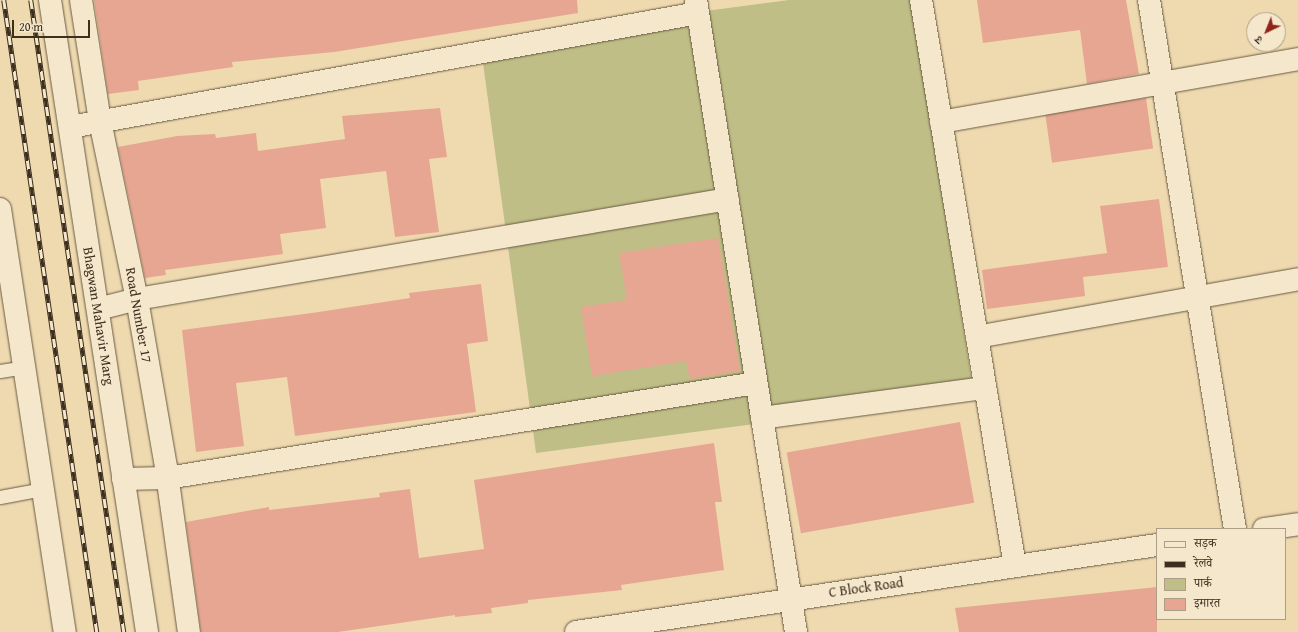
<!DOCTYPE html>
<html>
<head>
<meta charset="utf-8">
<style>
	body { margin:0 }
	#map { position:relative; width:1298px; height:632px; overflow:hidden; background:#efdab0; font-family:"Gentium Book Plus","Noto Serif Devanagari",serif }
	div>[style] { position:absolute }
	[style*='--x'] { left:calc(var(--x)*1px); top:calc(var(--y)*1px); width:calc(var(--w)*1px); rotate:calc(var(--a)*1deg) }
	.green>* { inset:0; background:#bfbe87 }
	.building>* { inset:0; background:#e7a691; transform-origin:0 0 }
	.roads { filter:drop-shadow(0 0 1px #695a42) drop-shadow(0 0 1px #695a42) }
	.service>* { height:13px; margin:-6.5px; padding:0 6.5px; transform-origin:6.5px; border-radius:6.5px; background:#f5e7cc }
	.minor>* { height:22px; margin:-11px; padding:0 11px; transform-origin:11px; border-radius:11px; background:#f5e7cc }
	.tertiary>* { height:22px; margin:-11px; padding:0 11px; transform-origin:11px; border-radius:11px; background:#f5e7cc }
	.secondary>* { height:22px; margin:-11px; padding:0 11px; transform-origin:11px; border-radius:11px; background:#f5e7cc }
	.rail>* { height:4.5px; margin-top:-2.25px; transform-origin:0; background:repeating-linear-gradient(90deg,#f5e7cc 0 9px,#3c2f1e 0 18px); box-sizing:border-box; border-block:1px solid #3c2f1e }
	span { translate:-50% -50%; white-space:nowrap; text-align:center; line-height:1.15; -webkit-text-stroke:3px #f5e7cc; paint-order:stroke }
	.street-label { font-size:14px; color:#3c2f1e }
	.legend { position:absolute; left:1156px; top:528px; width:130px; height:92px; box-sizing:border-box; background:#f5e7cc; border:1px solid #ab9d86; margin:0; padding:5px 7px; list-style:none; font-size:12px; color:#3c2f1e }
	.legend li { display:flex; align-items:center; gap:8px; height:20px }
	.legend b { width:20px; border:1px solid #ab9d86 }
	.north { position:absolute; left:1246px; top:12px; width:40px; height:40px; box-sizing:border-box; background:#f5e7cc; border:1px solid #ab9d86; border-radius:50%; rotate:223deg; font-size:11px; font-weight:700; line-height:16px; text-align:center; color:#3c2f1e }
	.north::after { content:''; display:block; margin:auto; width:14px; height:18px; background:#8f2418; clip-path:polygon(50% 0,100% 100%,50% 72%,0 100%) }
	.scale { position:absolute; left:12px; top:20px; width:78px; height:18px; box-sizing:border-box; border:2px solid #3c2f1e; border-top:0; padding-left:5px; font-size:12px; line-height:14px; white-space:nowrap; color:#3c2f1e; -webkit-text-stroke:3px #f5e7cc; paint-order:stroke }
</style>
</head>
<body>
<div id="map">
	<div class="green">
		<div style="clip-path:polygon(789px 0,911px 0,974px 395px,536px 453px,480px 41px)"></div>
	</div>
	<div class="building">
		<div style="clip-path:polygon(94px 0,577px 0,578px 13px,334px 52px,232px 62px,233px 67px,138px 81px,139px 90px,108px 94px)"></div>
		<div style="clip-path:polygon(977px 0,1126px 0,1139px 74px,1087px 84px,1080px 30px,983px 43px)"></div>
		<div style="left:1146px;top:98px;width:51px;height:102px;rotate:82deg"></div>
		<div style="clip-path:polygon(440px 108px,447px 157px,429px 159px,439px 232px,395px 237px,386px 171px,320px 179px,326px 228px,280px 234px,283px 254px,165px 270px,166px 275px,145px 278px,118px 147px,177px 136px,215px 134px,216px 138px,256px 133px,258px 151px,345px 139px,342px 116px)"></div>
		<div style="clip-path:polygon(1159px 199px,1168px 267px,1083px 277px,1085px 296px,987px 309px,982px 270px,1107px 253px,1100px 206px)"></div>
		<div style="clip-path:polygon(718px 238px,740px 371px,690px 379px,686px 361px,592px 376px,581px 307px,627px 300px,619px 253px)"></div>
		<div style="clip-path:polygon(481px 284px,488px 341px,467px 344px,476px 412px,295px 436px,287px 377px,236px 383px,244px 446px,196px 452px,182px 330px,312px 313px,410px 298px,409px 293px)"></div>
		<div style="left:960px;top:422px;width:82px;height:176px;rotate:80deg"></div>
		<div style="clip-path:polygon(714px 443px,722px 502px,715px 502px,724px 570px,621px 585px,622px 590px,528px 600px,528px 603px,491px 608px,492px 613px,455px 617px,455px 615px,338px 632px,201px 632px,186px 522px,269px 507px,269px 510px,380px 497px,379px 493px,410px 489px,419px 558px,484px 549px,474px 480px)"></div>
		<div style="clip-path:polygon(1157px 587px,1157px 632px,959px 632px,955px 608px)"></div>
	</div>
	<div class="roads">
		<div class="service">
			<div style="--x:0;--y:371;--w:25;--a:-9"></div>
			<div style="--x:0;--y:497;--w:44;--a:-10.5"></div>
		</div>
		<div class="minor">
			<div style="--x:81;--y:0;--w:122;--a:81.1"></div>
			<div style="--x:100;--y:121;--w:182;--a:78.3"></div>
			<div style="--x:137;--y:299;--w:170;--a:80.2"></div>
			<div style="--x:166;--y:467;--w:167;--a:82.1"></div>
			<div style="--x:696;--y:0;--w:640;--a:81.01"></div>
			<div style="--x:921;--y:0;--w:574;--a:80.57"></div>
			<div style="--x:1149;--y:0;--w:536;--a:80.77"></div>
			<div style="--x:941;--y:122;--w:363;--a:-10"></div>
			<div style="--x:70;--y:127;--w:638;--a:-10.29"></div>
			<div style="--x:98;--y:309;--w:40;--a:-14.4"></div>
			<div style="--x:137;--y:299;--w:599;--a:-9.6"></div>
			<div style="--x:977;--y:337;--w:326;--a:-10.2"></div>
			<div style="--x:762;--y:418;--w:225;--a:-7.7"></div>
			<div style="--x:123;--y:479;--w:44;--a:-1.3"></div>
			<div style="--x:167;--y:478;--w:597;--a:-9.16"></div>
		</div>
		<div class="tertiary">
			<div style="--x:1264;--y:529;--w:34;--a:-8"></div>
			<div style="--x:576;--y:632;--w:587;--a:-8.52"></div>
		</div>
		<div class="secondary">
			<div style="--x:50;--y:0;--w:639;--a:81.27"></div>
			<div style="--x:0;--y:209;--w:428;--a:81.3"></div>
		</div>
	</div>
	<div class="rail">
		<div style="--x:4;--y:0;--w:639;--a:81.63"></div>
		<div style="--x:31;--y:0;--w:639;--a:81.63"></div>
	</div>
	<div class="street-label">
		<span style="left:139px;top:315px;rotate:80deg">Road Number 17</span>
		<span style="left:99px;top:316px;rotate:81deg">Bhagwan Mahavir Marg</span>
		<span style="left:866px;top:587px;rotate:-8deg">C Block Road</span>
	</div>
	<ul class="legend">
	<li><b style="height:5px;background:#f5e7cc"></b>सड़क</li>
	<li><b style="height:5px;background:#3c2f1e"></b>रेलवे</li>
	<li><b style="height:11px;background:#bfbe87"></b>पार्क</li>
	<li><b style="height:11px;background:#e7a691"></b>इमारत</li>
	</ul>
	<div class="north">उ</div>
	<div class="scale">20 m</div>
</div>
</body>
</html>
